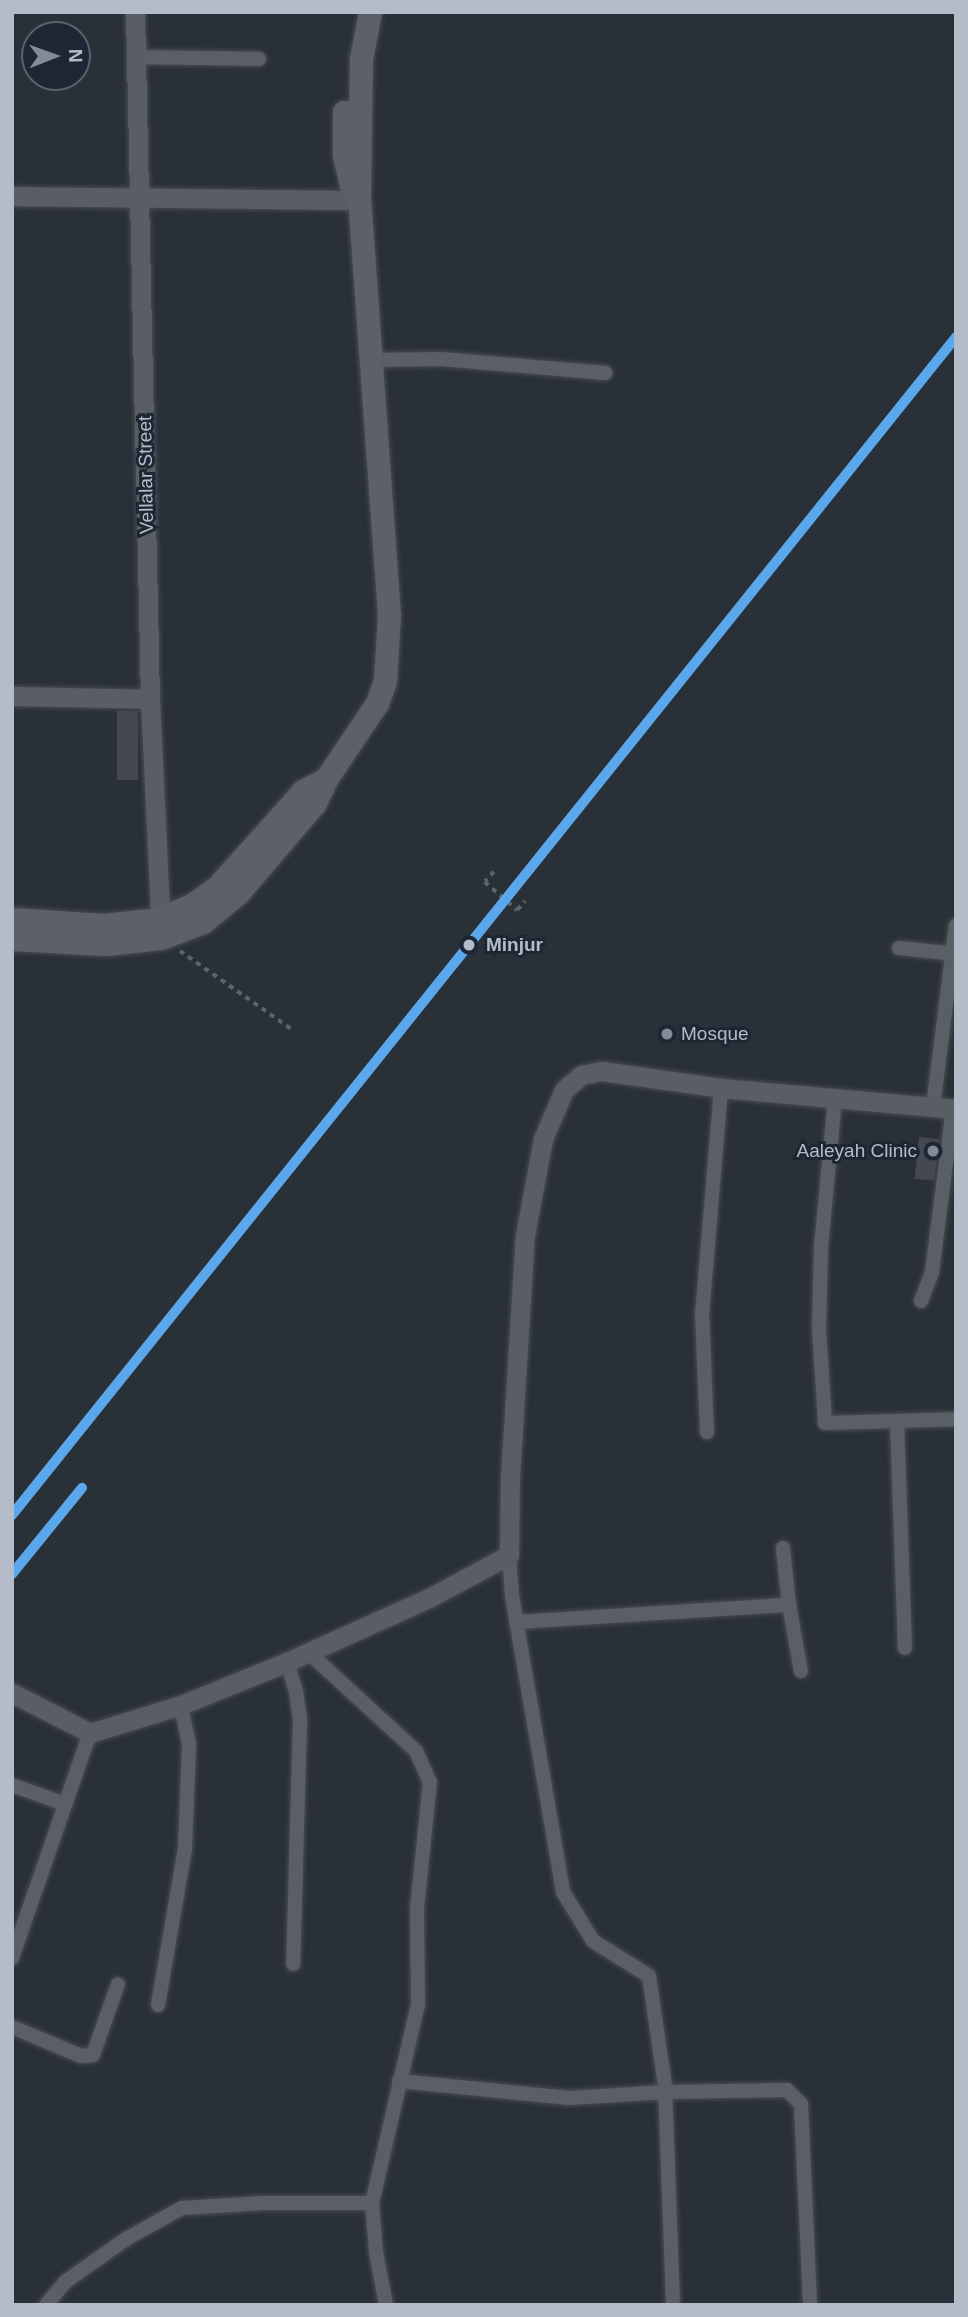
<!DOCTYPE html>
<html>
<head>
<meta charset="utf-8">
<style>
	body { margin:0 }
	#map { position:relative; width:968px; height:2317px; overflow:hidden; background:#2a3038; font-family:Arial,sans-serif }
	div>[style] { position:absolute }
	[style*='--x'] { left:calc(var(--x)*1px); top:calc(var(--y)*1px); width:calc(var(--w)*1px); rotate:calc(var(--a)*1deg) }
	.building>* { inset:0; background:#444950; transform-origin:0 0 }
	.path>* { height:3.5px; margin-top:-1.75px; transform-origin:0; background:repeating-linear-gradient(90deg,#5d636a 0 5px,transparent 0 10px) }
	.roads { filter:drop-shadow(0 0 2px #484c53) drop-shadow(0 0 2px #484c53) }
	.street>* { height:14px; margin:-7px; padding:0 7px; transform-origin:7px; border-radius:7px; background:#5a5e66 }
	.secondary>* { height:19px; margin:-9.5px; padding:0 9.5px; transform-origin:9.5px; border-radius:9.5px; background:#595d64 }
	.primary>* { height:23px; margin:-11.5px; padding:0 11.5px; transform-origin:11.5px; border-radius:11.5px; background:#5c6168 }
	.rail>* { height:5px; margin-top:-2.5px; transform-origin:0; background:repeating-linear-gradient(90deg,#595d64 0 7px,transparent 0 14px) }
	.path-bridge>* { height:3.5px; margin-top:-1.75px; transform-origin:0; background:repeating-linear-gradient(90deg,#5d636a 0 5px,transparent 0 10px) }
	.rail-1>* { height:10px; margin:-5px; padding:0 5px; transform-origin:5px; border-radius:5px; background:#5aa8eb }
	.dots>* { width:19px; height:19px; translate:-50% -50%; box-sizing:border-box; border:4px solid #1d2633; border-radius:50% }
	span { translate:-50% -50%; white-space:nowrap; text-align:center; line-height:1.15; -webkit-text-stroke:6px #1d2633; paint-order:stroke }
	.street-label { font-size:19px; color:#b4bcc9 }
	.stop-label { font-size:19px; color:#b4bcc9; font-weight:700 }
	.left { translate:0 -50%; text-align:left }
	.poi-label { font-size:19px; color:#b4bcc9 }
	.right { translate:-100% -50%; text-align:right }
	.frame { position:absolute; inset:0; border:14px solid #b4bcc9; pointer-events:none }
	.north { position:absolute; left:21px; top:21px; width:70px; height:70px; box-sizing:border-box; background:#1d2633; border:2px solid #59626f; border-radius:50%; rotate:89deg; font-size:19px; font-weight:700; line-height:28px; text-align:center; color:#b4bcc9 }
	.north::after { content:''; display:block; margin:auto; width:24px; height:32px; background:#848b96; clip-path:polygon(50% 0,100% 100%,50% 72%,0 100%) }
</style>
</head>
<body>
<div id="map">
	<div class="building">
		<div style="left:117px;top:711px;width:21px;height:69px"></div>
		<div style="left:919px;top:1137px;width:20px;height:42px;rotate:6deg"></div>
	</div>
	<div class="path">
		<div style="--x:180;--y:951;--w:138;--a:35"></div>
	</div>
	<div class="roads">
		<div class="street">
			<div style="--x:138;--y:57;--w:121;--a:0.9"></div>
			<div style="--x:373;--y:360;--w:68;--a:-0.8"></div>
			<div style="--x:441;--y:359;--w:165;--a:4.9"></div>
			<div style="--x:899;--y:948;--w:57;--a:6"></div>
			<div style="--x:835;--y:1099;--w:149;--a:95.4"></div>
			<div style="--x:821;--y:1247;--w:82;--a:91.4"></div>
			<div style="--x:819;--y:1329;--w:94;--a:86.3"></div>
			<div style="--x:825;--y:1423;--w:131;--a:-1.7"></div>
			<div style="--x:933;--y:1107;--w:183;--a:-82.8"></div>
			<div style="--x:921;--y:1301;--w:31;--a:-69"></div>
			<div style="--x:932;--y:1272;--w:164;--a:-82.7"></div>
			<div style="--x:897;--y:1421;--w:227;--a:88"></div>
			<div style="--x:707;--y:1432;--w:117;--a:-92.4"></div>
			<div style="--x:702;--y:1315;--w:228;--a:-85.2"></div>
			<div style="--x:783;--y:1548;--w:57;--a:84"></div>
			<div style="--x:789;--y:1605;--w:67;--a:79.7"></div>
			<div style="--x:509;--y:1555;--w:41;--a:85.8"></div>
			<div style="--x:512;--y:1596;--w:300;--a:80.2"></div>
			<div style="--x:563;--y:1892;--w:57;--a:58.5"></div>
			<div style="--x:593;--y:1941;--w:66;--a:32"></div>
			<div style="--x:649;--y:1976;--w:111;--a:81.7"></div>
			<div style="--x:665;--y:2086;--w:219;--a:87.9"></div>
			<div style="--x:516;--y:1622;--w:274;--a:-3.6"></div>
			<div style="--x:308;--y:1652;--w:147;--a:42.5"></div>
			<div style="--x:416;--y:1751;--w:34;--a:66"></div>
			<div style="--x:430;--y:1782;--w:126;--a:95.9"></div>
			<div style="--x:417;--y:1907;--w:97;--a:89.4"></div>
			<div style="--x:418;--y:2004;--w:204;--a:103"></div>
			<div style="--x:372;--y:2203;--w:49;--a:85.3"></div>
			<div style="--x:376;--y:2252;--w:54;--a:79.3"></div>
			<div style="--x:287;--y:1662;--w:30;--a:73"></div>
			<div style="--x:296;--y:1691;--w:29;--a:82"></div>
			<div style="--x:300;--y:1720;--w:244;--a:91.6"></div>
			<div style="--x:12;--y:1785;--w:56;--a:19.7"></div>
			<div style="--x:12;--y:1958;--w:238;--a:-70.9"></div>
			<div style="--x:158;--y:2005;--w:158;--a:-80.2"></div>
			<div style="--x:185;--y:1849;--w:105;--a:-87.8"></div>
			<div style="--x:189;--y:1744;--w:40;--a:-102"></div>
			<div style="--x:12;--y:2027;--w:75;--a:22.8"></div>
			<div style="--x:81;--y:2056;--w:12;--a:-5"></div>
			<div style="--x:93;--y:2055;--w:75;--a:-70.6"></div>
			<div style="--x:399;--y:2081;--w:171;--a:5.7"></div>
			<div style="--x:569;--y:2098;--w:97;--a:-3.5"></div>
			<div style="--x:666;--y:2092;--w:121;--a:-0.9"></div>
			<div style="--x:787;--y:2090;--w:20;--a:45"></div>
			<div style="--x:801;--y:2104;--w:201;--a:87.4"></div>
			<div style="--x:46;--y:2305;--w:30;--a:-50"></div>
			<div style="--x:65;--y:2282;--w:75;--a:-35.2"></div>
			<div style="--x:126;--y:2239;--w:64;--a:-29"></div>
			<div style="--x:182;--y:2208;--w:82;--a:-3.5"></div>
			<div style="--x:264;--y:2203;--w:108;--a:0"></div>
		</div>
		<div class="secondary">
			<div style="--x:135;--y:12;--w:687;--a:88.75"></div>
			<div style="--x:150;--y:699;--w:234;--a:87.3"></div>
			<div style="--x:12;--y:196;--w:347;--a:0.7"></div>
			<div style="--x:12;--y:696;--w:138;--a:1.2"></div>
			<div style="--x:12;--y:1693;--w:88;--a:27.1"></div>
			<div style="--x:90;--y:1733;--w:95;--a:-17.1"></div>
			<div style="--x:181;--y:1705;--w:114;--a:-22.1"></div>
			<div style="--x:287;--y:1662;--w:156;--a:-24.3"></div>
			<div style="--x:429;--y:1598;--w:91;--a:-28.3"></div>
			<div style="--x:509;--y:1555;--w:77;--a:-89.3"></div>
			<div style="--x:510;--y:1478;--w:243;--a:-86.5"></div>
			<div style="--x:525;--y:1235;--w:98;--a:-79.4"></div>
			<div style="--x:543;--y:1139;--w:53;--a:-66.8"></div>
			<div style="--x:564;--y:1090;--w:23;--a:-41"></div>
			<div style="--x:581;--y:1075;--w:21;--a:-11"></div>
			<div style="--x:602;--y:1071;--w:120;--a:8.1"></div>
			<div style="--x:721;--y:1088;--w:236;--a:5.1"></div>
		</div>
		<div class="primary">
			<div style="--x:344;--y:112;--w:43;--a:90"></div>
			<div style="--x:344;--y:155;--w:31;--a:77"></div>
			<div style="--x:12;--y:919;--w:91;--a:3.8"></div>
			<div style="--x:103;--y:925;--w:57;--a:-6"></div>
			<div style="--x:160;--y:919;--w:35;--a:-24"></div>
			<div style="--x:192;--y:905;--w:32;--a:-36"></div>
			<div style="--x:218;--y:886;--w:127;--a:-48.2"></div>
			<div style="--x:303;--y:791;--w:26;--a:-28"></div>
			<div style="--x:12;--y:939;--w:95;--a:3"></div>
			<div style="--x:107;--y:944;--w:54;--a:-6.3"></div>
			<div style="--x:161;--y:938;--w:45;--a:-20.9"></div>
			<div style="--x:203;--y:922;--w:45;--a:-39.6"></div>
			<div style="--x:238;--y:893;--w:118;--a:-49.5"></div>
			<div style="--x:315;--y:803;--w:26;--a:-65"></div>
			<div style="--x:326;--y:779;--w:92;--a:-56.1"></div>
			<div style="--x:377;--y:703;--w:23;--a:-70"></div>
			<div style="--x:385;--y:681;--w:66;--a:-86.5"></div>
			<div style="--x:389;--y:615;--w:416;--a:-94.1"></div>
			<div style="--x:359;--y:200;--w:141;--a:-89.2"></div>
			<div style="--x:361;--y:59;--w:48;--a:-79.2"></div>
		</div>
	</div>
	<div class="rail">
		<div style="--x:12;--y:1515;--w:1510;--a:-51.29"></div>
	</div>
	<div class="path-bridge">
		<div style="--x:494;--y:872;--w:13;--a:132"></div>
		<div style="--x:485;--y:882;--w:43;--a:41.2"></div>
		<div style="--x:517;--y:910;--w:12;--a:-48"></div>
	</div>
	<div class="rail-1">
		<div style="--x:12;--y:1515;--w:1510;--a:-51.29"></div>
		<div style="--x:12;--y:1574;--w:111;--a:-50.9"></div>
	</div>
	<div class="dots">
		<div style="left:469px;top:945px;background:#b4bcc9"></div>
		<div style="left:667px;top:1034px;background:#848b96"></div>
		<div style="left:933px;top:1151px;background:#848b96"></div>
	</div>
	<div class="street-label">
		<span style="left:146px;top:475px;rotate:-91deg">Vellalar Street</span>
	</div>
	<div class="stop-label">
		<span class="left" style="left:486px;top:945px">Minjur</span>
	</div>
	<div class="poi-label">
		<span class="left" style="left:681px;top:1034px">Mosque</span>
		<span class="right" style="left:917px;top:1151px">Aaleyah Clinic</span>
	</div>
	<div class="frame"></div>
	<div class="north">N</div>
</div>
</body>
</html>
